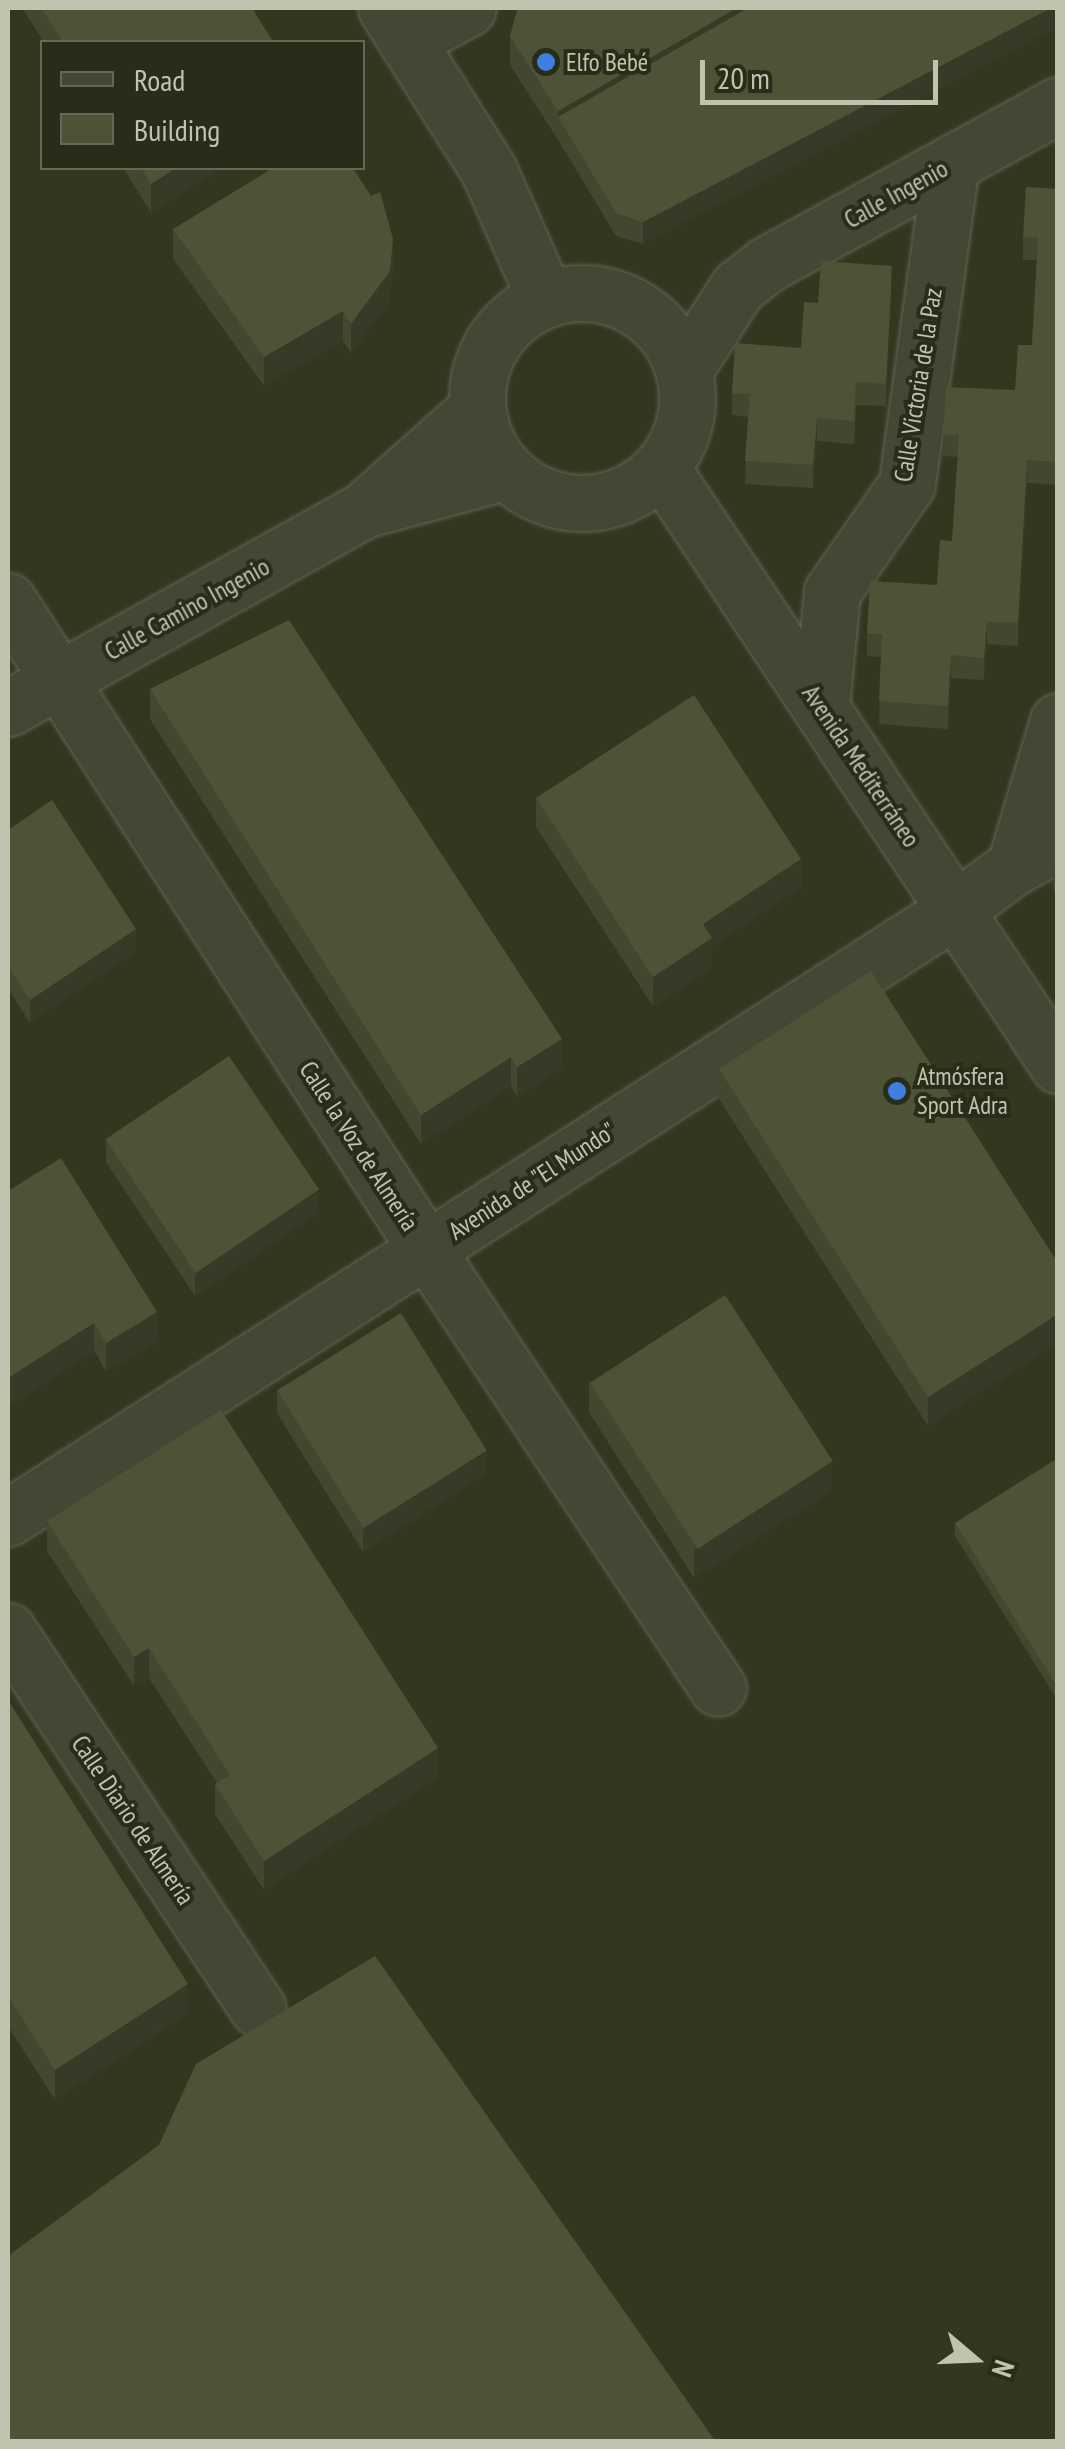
<!DOCTYPE html>
<html>
<head>
<meta charset="utf-8">
<style>
	body { margin:0 }
	#map { position:relative; width:1065px; height:2449px; overflow:hidden; background:#323720; font-family:"PT Sans Narrow",sans-serif }
	div>[style] { position:absolute }
	[style*='--x'] { left:calc(var(--x)*1px); top:calc(var(--y)*1px); width:calc(var(--w)*1px); rotate:calc(var(--a)*1deg) }
	.roads { filter:drop-shadow(0 0 2px #616551) drop-shadow(0 0 2px #616551) }
	.minor>* { height:55px; margin:-27.5px; padding:0 27.5px; transform-origin:27.5px; border-radius:27.5px; background:#434734 }
	.tertiary>* { height:55px; margin:-27.5px; padding:0 27.5px; transform-origin:27.5px; border-radius:27.5px; background:#434734 }
	.tertiary>.ring { margin:-27.5px; padding:0; box-sizing:content-box; background:none; border:55px solid #434734; border-radius:50% }
	.wall>* { inset:0; background:#42472f }
	.shaded-wall>* { inset:0; background:#363a26 }
	.building>* { inset:0; background:#4d5337; transform-origin:0 0 }
	.dots>* { width:28px; height:28px; translate:-50% -50%; box-sizing:border-box; border:5px solid #282c19; border-radius:50% }
	span { translate:-50% -50%; white-space:nowrap; text-align:center; line-height:1.15; -webkit-text-stroke:8px #282c19; paint-order:stroke }
	.poi-label { font-size:25px; color:#bec4ae }
	.left { translate:0 -50%; text-align:left }
	.street-label { font-size:25px; color:#bec4ae }
	.frame { position:absolute; inset:0; border:10px solid #bec4ae; pointer-events:none }
	.legend { position:absolute; left:40px; top:40px; width:325px; height:130px; box-sizing:border-box; background:#282c19; border:2px solid #646955; margin:0; padding:12px 18px; list-style:none; font-size:30px; color:#bec4ae }
	.legend li { display:flex; align-items:center; gap:20px; height:50px }
	.legend b { width:50px; border:2px solid #646955 }
	.north { position:absolute; left:925px; top:2309px; width:100px; height:100px; -webkit-text-stroke:8px #282c19; paint-order:stroke; rotate:109deg; font-size:28px; font-weight:700; line-height:40px; text-align:center; color:#bec4ae }
	.north::after { content:''; display:block; margin:auto; width:35px; height:45px; background:#bec4ae; clip-path:polygon(50% 0,100% 100%,50% 72%,0 100%) }
	.scale { position:absolute; left:700px; top:60px; width:238px; height:45px; box-sizing:border-box; border:5px solid #bec4ae; border-top:0; padding-left:12px; font-size:30px; line-height:35px; white-space:nowrap; color:#bec4ae; -webkit-text-stroke:8px #282c19; paint-order:stroke }
</style>
</head>
<body>
<div id="map">
	<div class="roads">
		<div class="minor">
			<div style="--x:407;--y:41;--w:69;--a:-28.4"></div>
			<div style="--x:8;--y:601;--w:771;--a:57.18"></div>
			<div style="--x:426;--y:1249;--w:527;--a:56.37"></div>
			<div style="--x:821;--y:706;--w:115;--a:-84.5"></div>
			<div style="--x:832;--y:592;--w:131;--a:-55.2"></div>
			<div style="--x:907;--y:484;--w:323;--a:-82.2"></div>
			<div style="--x:1015;--y:866;--w:151;--a:-73.5"></div>
			<div style="--x:8;--y:1518;--w:1125;--a:-32.7"></div>
			<div style="--x:955;--y:910;--w:74;--a:-36.3"></div>
			<div style="--x:1015;--y:866;--w:49;--a:-28.1"></div>
			<div style="--x:8;--y:1631;--w:452;--a:56.5"></div>
		</div>
		<div class="tertiary">
			<div style="--x:386;--y:8;--w:193;--a:57.7"></div>
			<div style="--x:489;--y:171;--w:139;--a:66.2"></div>
			<div class="ring" style="left:477px;top:293px;width:155px;height:155px"></div>
			<div style="--x:684;--y:370;--w:99;--a:-57"></div>
			<div style="--x:738;--y:287;--w:36;--a:-38"></div>
			<div style="--x:766;--y:265;--w:333;--a:-28.7"></div>
			<div style="--x:662;--y:469;--w:716;--a:56.4"></div>
			<div style="--x:373;--y:507;--w:137;--a:-14.9"></div>
			<div style="--x:8;--y:708;--w:409;--a:-29.1"></div>
			<div style="--x:365;--y:509;--w:150;--a:-41.8"></div>
		</div>
	</div>
	<div class="wall">
		<div style="clip-path:polygon(22px 8px,252px 8px,273px 42px,44px 42px)"></div>
		<div style="clip-path:polygon(1058px 8px,1058px 27px,643px 244px,616px 236px,558px 140px,510px 65px,510px 36px)"></div>
		<div style="clip-path:polygon(123px 168px,222px 168px,151px 213px)"></div>
		<div style="clip-path:polygon(1058px 189px,1058px 485px,1027px 483px,1018px 646px,987px 644px,984px 680px,951px 678px,948px 729px,879px 724px,881px 657px,867px 656px,867px 633px,937px 585px,952px 541px,958px 457px,943px 456px,943px 434px,1015px 390px,1032px 345px,1037px 260px,1023px 260px,1023px 237px)"></div>
		<div style="clip-path:polygon(173px 229px,393px 268px,390px 301px,351px 353px,343px 341px,264px 386px,173px 259px)"></div>
		<div style="clip-path:polygon(892px 288px,886px 406px,856px 405px,854px 444px,817px 441px,813px 488px,745px 484px,748px 417px,732px 415px,732px 393px,801px 348px,818px 303px)"></div>
		<div style="clip-path:polygon(150px 689px,562px 1068px,517px 1097px,511px 1086px,421px 1144px,150px 719px)"></div>
		<div style="clip-path:polygon(536px 798px,801px 888px,712px 947px,712px 967px,653px 1006px,536px 827px)"></div>
		<div style="clip-path:polygon(8px 830px,136px 952px,30px 1023px,8px 989px)"></div>
		<div style="clip-path:polygon(1058px 864px,1058px 896px,1053px 889px,1053px 867px)"></div>
		<div style="clip-path:polygon(719px 1069px,1058px 1263px,1058px 1343px,928px 1426px,719px 1099px)"></div>
		<div style="clip-path:polygon(106px 1140px,318px 1213px,195px 1296px,106px 1162px)"></div>
		<div style="clip-path:polygon(8px 1191px,157px 1342px,106px 1372px)"></div>
		<div style="clip-path:polygon(589px 1382px,832px 1491px,694px 1578px,589px 1412px)"></div>
		<div style="clip-path:polygon(277px 1391px,487px 1473px,363px 1552px,277px 1413px)"></div>
		<div style="clip-path:polygon(1058px 1458px,1058px 1701px,955px 1536px,955px 1523px)"></div>
		<div style="clip-path:polygon(47px 1521px,438px 1777px,264px 1890px,215px 1814px,215px 1784px,217px 1783px,149px 1678px,134px 1686px,47px 1551px)"></div>
		<div style="clip-path:polygon(8px 1700px,188px 2013px,55px 2100px,8px 2026px)"></div>
	</div>
	<div class="shaded-wall">
		<div style="clip-path:polygon(737px 8px,788px 8px,558px 117px,558px 111px)"></div>
		<div style="clip-path:polygon(1051px 8px,1058px 8px,1058px 27px,643px 244px,643px 222px)"></div>
		<div style="clip-path:polygon(176px 168px,222px 168px,151px 213px,151px 184px)"></div>
		<div style="clip-path:polygon(393px 239px,393px 268px,390px 301px,351px 353px,351px 324px)"></div>
		<div style="clip-path:polygon(892px 266px,892px 288px,886px 406px,886px 384px)"></div>
		<div style="clip-path:polygon(343px 311px,343px 341px,264px 386px,264px 357px)"></div>
		<div style="clip-path:polygon(817px 418px,817px 441px,813px 488px,813px 465px)"></div>
		<div style="clip-path:polygon(1027px 460px,1027px 483px,1018px 646px,1018px 623px)"></div>
		<div style="clip-path:polygon(987px 622px,987px 644px,984px 680px,984px 658px)"></div>
		<div style="clip-path:polygon(951px 655px,951px 678px,948px 729px,948px 706px)"></div>
		<div style="clip-path:polygon(801px 859px,801px 888px,712px 947px,712px 967px,653px 1006px,653px 977px,703px 924px)"></div>
		<div style="clip-path:polygon(136px 929px,136px 952px,30px 1023px,30px 1000px)"></div>
		<div style="clip-path:polygon(562px 1039px,562px 1068px,517px 1097px,517px 1067px)"></div>
		<div style="clip-path:polygon(511px 1057px,511px 1086px,421px 1144px,421px 1115px)"></div>
		<div style="clip-path:polygon(318px 1190px,318px 1213px,195px 1296px,195px 1274px)"></div>
		<div style="clip-path:polygon(157px 1312px,157px 1342px,106px 1372px,106px 1343px)"></div>
		<div style="clip-path:polygon(1058px 1314px,1058px 1343px,928px 1426px,928px 1397px)"></div>
		<div style="clip-path:polygon(94px 1323px,94px 1353px,8px 1407px,8px 1378px)"></div>
		<div style="clip-path:polygon(487px 1450px,487px 1473px,363px 1552px,363px 1529px)"></div>
		<div style="clip-path:polygon(832px 1462px,832px 1491px,694px 1578px,694px 1549px)"></div>
		<div style="clip-path:polygon(149px 1648px,149px 1678px,134px 1686px,134px 1657px)"></div>
		<div style="clip-path:polygon(438px 1748px,438px 1777px,264px 1890px,264px 1861px)"></div>
		<div style="clip-path:polygon(188px 1984px,188px 2013px,55px 2100px,55px 2070px)"></div>
	</div>
	<div class="building">
		<div style="clip-path:polygon(41px 8px,252px 8px,273px 42px,63px 42px)"></div>
		<div style="clip-path:polygon(522px 8px,737px 8px,558px 111px,510px 36px,517px 10px)"></div>
		<div style="clip-path:polygon(748px 8px,1051px 8px,643px 222px,616px 213px,558px 117px)"></div>
		<div style="clip-path:polygon(141px 168px,176px 168px,151px 184px)"></div>
		<div style="clip-path:polygon(273px 168px,353px 168px,371px 196px,380px 192px,393px 239px,390px 271px,351px 324px,343px 311px,264px 357px,173px 229px)"></div>
		<div style="clip-path:polygon(1026px 187px,1058px 189px,1058px 462px,1027px 460px,1018px 623px,987px 622px,984px 658px,951px 655px,948px 706px,879px 701px,882px 634px,867px 633px,870px 581px,937px 585px,940px 540px,952px 541px,959px 435px,943px 434px,946px 387px,1015px 390px,1018px 345px,1032px 345px,1038px 238px,1023px 237px)"></div>
		<div style="clip-path:polygon(821px 261px,892px 266px,886px 384px,856px 382px,854px 421px,817px 418px,813px 465px,745px 461px,750px 394px,732px 393px,735px 343px,801px 348px,804px 302px,818px 303px)"></div>
		<div style="clip-path:polygon(289px 620px,562px 1039px,517px 1067px,511px 1057px,421px 1115px,150px 689px)"></div>
		<div style="clip-path:polygon(694px 695px,801px 859px,703px 924px,712px 938px,653px 977px,536px 798px)"></div>
		<div style="clip-path:polygon(52px 800px,136px 929px,30px 1000px,8px 966px,8px 830px)"></div>
		<div style="clip-path:polygon(871px 971px,1058px 1263px,1058px 1314px,928px 1397px,719px 1069px)"></div>
		<div style="left:229px;top:1056px;width:161px;height:149px;rotate:56deg"></div>
		<div style="clip-path:polygon(61px 1158px,157px 1312px,106px 1343px,94px 1323px,8px 1378px,8px 1191px)"></div>
		<div style="left:725px;top:1295px;width:198px;height:161px;rotate:57deg"></div>
		<div style="left:401px;top:1313px;width:162px;height:146px;rotate:58deg"></div>
		<div style="clip-path:polygon(221px 1410px,438px 1748px,264px 1861px,215px 1784px,230px 1775px,149px 1648px,134px 1657px,47px 1521px)"></div>
		<div style="clip-path:polygon(1058px 1458px,1058px 1688px,955px 1523px)"></div>
		<div style="clip-path:polygon(8px 1700px,188px 1984px,55px 2070px,8px 1996px)"></div>
		<div style="clip-path:polygon(375px 1956px,716px 2442px,8px 2442px,8px 2256px,159px 2145px,196px 2064px)"></div>
	</div>
	<div class="dots">
		<div style="left:546px;top:62px;background:#3f7fe0"></div>
		<div style="left:897px;top:1091px;background:#3f7fe0"></div>
	</div>
	<div class="poi-label">
		<span class="left" style="left:566px;top:62px">Elfo Bebé</span>
		<span class="left" style="left:917px;top:1091px">Atmósfera<br>Sport Adra</span>
	</div>
	<div class="street-label">
		<span style="left:896px;top:194px;rotate:-29deg">Calle Ingenio</span>
		<span style="left:918px;top:385px;rotate:-81deg">Calle Victoria de la Paz</span>
		<span style="left:187px;top:609px;rotate:-29deg">Calle Camino Ingenio</span>
		<span style="left:861px;top:766px;rotate:56deg">Avenida Mediterráneo</span>
		<span style="left:359px;top:1146px;rotate:57deg">Calle la Voz de Almería</span>
		<span style="left:532px;top:1181px;rotate:-33deg">Avenida de "El Mundo"</span>
		<span style="left:133px;top:1820px;rotate:56deg">Calle Diario de Almería</span>
	</div>
	<div class="frame"></div>
	<ul class="legend">
	<li><b style="height:12px;background:#434734"></b>Road</li>
	<li><b style="height:28px;background:#4d5337"></b>Building</li>
	</ul>
	<div class="north">N</div>
	<div class="scale">20 m</div>
</div>
</body>
</html>
